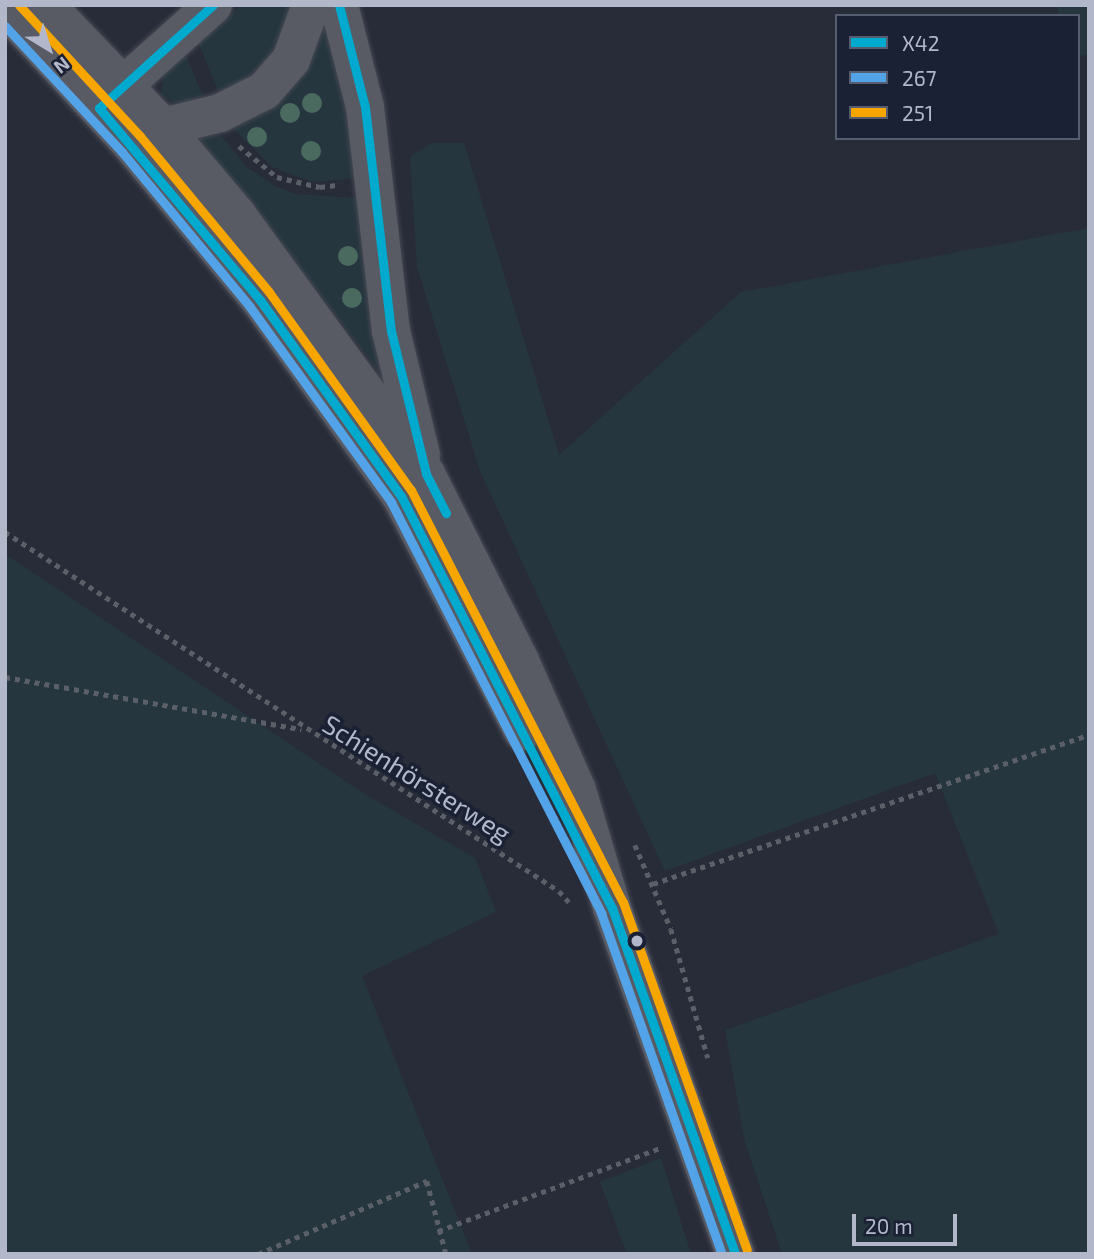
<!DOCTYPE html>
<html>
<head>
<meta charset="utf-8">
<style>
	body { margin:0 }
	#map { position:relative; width:1094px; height:1259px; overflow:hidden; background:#282c39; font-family:"Exo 2",sans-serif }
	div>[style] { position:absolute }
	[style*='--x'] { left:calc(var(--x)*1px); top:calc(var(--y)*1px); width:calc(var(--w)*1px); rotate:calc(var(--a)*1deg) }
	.green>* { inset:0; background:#25363f }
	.path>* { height:4.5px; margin-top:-2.25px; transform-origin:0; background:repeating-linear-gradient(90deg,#5b5f68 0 5px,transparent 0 10px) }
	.roads { filter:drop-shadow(0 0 2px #454852) drop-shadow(0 0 2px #454852) }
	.secondary>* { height:38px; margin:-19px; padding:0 19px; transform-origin:19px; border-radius:19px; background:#585a64 }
	.bus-1>* { height:9px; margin:-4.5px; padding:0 4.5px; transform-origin:4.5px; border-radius:4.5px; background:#00a9ce }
	.bus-2>* { height:9px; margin:-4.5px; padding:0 4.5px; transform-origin:4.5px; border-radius:4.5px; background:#53a3e8 }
	.bus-3>* { height:9px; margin:-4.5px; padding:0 4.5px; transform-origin:4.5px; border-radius:4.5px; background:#f7a600 }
	.trees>* { width:20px; height:20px; margin:-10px; border-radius:50%; background:#4b6a5f }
	.dots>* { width:19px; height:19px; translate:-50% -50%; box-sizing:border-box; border:4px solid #1b2134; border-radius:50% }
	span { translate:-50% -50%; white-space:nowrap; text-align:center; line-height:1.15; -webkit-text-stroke:7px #1b2134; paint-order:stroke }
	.street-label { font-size:26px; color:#b2b7ca }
	.frame { position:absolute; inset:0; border:7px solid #b2b7ca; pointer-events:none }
	.legend { position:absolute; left:835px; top:14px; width:245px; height:126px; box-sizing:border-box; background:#1b2134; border:2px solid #575d70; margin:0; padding:9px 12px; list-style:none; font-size:21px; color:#b2b7ca }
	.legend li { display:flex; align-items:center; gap:14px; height:35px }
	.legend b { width:35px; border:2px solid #575d70 }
	.north { position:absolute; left:14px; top:14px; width:70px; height:70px; -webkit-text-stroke:5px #1b2134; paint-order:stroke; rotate:142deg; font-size:19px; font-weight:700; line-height:28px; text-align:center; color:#b2b7ca }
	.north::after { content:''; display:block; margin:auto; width:24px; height:32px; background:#b2b7ca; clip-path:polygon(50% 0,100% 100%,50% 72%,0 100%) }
	.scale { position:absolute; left:852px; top:1214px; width:105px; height:32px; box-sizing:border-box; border:4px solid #b2b7ca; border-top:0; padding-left:9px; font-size:21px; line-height:24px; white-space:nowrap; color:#b2b7ca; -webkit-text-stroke:5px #1b2134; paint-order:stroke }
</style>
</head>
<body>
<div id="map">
	<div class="green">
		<div style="clip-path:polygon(242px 5px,292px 5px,271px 55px,259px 70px,221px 98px,198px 42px)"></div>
		<div style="clip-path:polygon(1057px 5px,1089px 5px,1089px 55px,1078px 56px,1078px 16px,1059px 16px)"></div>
		<div style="clip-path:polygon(324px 17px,340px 64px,356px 178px,313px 182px,272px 167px,232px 127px)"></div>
		<div style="clip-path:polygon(185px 53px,205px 101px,178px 104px,161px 96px,163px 76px)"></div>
		<div style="clip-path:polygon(218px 132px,247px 167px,277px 187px,296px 194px,358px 198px,381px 374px,202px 142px,201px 137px)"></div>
		<div style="clip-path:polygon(432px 143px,464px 143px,559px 455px,741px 292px,1089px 228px,1089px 1254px,782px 1254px,745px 1142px,725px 1030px,999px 934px,935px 773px,665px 871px,480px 471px,417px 267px,410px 157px)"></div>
		<div style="clip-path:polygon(5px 554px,366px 795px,475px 858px,496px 912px,362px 976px,472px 1254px,5px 1254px)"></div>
		<div style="clip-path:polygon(661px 1158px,691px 1254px,627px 1254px,600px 1182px)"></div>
	</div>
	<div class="path">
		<div style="--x:239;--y:146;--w:49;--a:39.2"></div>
		<div style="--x:277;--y:177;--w:44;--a:13.1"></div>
		<div style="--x:320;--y:187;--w:17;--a:-7"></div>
		<div style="--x:5;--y:532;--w:660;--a:32.94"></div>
		<div style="--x:559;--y:891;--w:15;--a:48"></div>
		<div style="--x:5;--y:677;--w:301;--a:10"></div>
		<div style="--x:635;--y:845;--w:91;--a:66.8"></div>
		<div style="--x:671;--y:929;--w:134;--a:74"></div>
		<div style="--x:653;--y:884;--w:461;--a:-18.9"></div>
		<div style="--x:438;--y:1231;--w:237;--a:-20.5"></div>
		<div style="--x:258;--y:1254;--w:184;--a:-23.4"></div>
		<div style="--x:427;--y:1181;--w:75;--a:75.4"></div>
	</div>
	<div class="roads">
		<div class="secondary">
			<div style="--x:46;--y:5;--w:169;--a:46.2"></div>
			<div style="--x:163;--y:127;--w:115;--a:49.9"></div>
			<div style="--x:237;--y:215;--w:321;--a:53.9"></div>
			<div style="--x:426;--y:474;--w:209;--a:63.3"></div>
			<div style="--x:520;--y:661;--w:141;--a:66.2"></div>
			<div style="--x:577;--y:790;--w:123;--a:73.5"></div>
			<div style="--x:612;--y:908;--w:367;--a:70.4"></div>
			<div style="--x:339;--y:5;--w:105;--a:75.7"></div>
			<div style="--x:365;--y:107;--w:226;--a:83.4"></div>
			<div style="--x:391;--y:331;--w:128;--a:76.4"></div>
			<div style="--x:5;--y:8;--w:185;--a:47.2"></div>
			<div style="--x:131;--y:144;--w:202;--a:50.4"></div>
			<div style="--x:260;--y:300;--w:241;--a:54.3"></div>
			<div style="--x:401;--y:496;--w:265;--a:62.6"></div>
			<div style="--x:105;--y:102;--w:145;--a:-41.9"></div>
			<div style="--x:145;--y:137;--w:21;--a:-29"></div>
			<div style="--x:163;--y:127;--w:59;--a:-13.8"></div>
			<div style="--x:220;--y:113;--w:49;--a:-26.6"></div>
			<div style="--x:264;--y:91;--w:41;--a:-48.9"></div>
			<div style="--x:291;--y:60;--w:59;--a:-70"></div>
		</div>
	</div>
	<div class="bus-1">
		<div style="--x:339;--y:5;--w:105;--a:75.7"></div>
		<div style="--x:365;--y:107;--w:226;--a:83.4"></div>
		<div style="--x:391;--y:331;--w:147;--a:76.2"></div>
		<div style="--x:426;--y:474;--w:44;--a:62.9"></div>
		<div style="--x:99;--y:108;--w:251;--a:50"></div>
		<div style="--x:260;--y:300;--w:241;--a:54.3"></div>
		<div style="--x:401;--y:496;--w:463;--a:62.9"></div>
		<div style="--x:612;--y:908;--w:367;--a:70.4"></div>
		<div style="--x:99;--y:108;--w:154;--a:-42.1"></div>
	</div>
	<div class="bus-2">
		<div style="--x:5;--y:26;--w:172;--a:47.1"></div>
		<div style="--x:122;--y:152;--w:201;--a:50.4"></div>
		<div style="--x:250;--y:307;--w:241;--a:54.1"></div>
		<div style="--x:391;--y:502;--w:462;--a:62.9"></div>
		<div style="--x:601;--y:913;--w:362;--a:70.5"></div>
	</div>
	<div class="bus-3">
		<div style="--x:19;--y:5;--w:178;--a:47.3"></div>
		<div style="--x:140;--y:136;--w:202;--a:50.4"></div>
		<div style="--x:269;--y:292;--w:244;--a:54.4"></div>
		<div style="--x:411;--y:490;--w:463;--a:62.8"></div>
		<div style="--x:623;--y:902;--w:369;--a:70.4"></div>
	</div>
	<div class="trees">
		<div style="left:312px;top:103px"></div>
		<div style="left:290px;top:113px"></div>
		<div style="left:257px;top:137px"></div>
		<div style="left:311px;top:151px"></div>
		<div style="left:348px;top:256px"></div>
		<div style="left:352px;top:298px"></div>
	</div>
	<div class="dots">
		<div style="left:637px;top:941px;background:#b2b7ca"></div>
	</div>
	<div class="street-label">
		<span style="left:417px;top:778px;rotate:32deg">Schienhörsterweg</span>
	</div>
	<div class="frame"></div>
	<ul class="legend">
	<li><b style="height:9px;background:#00a9ce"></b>X42</li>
	<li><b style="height:9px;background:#53a3e8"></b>267</li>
	<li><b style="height:9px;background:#f7a600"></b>251</li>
	</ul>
	<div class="north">N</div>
	<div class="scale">20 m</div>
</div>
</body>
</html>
